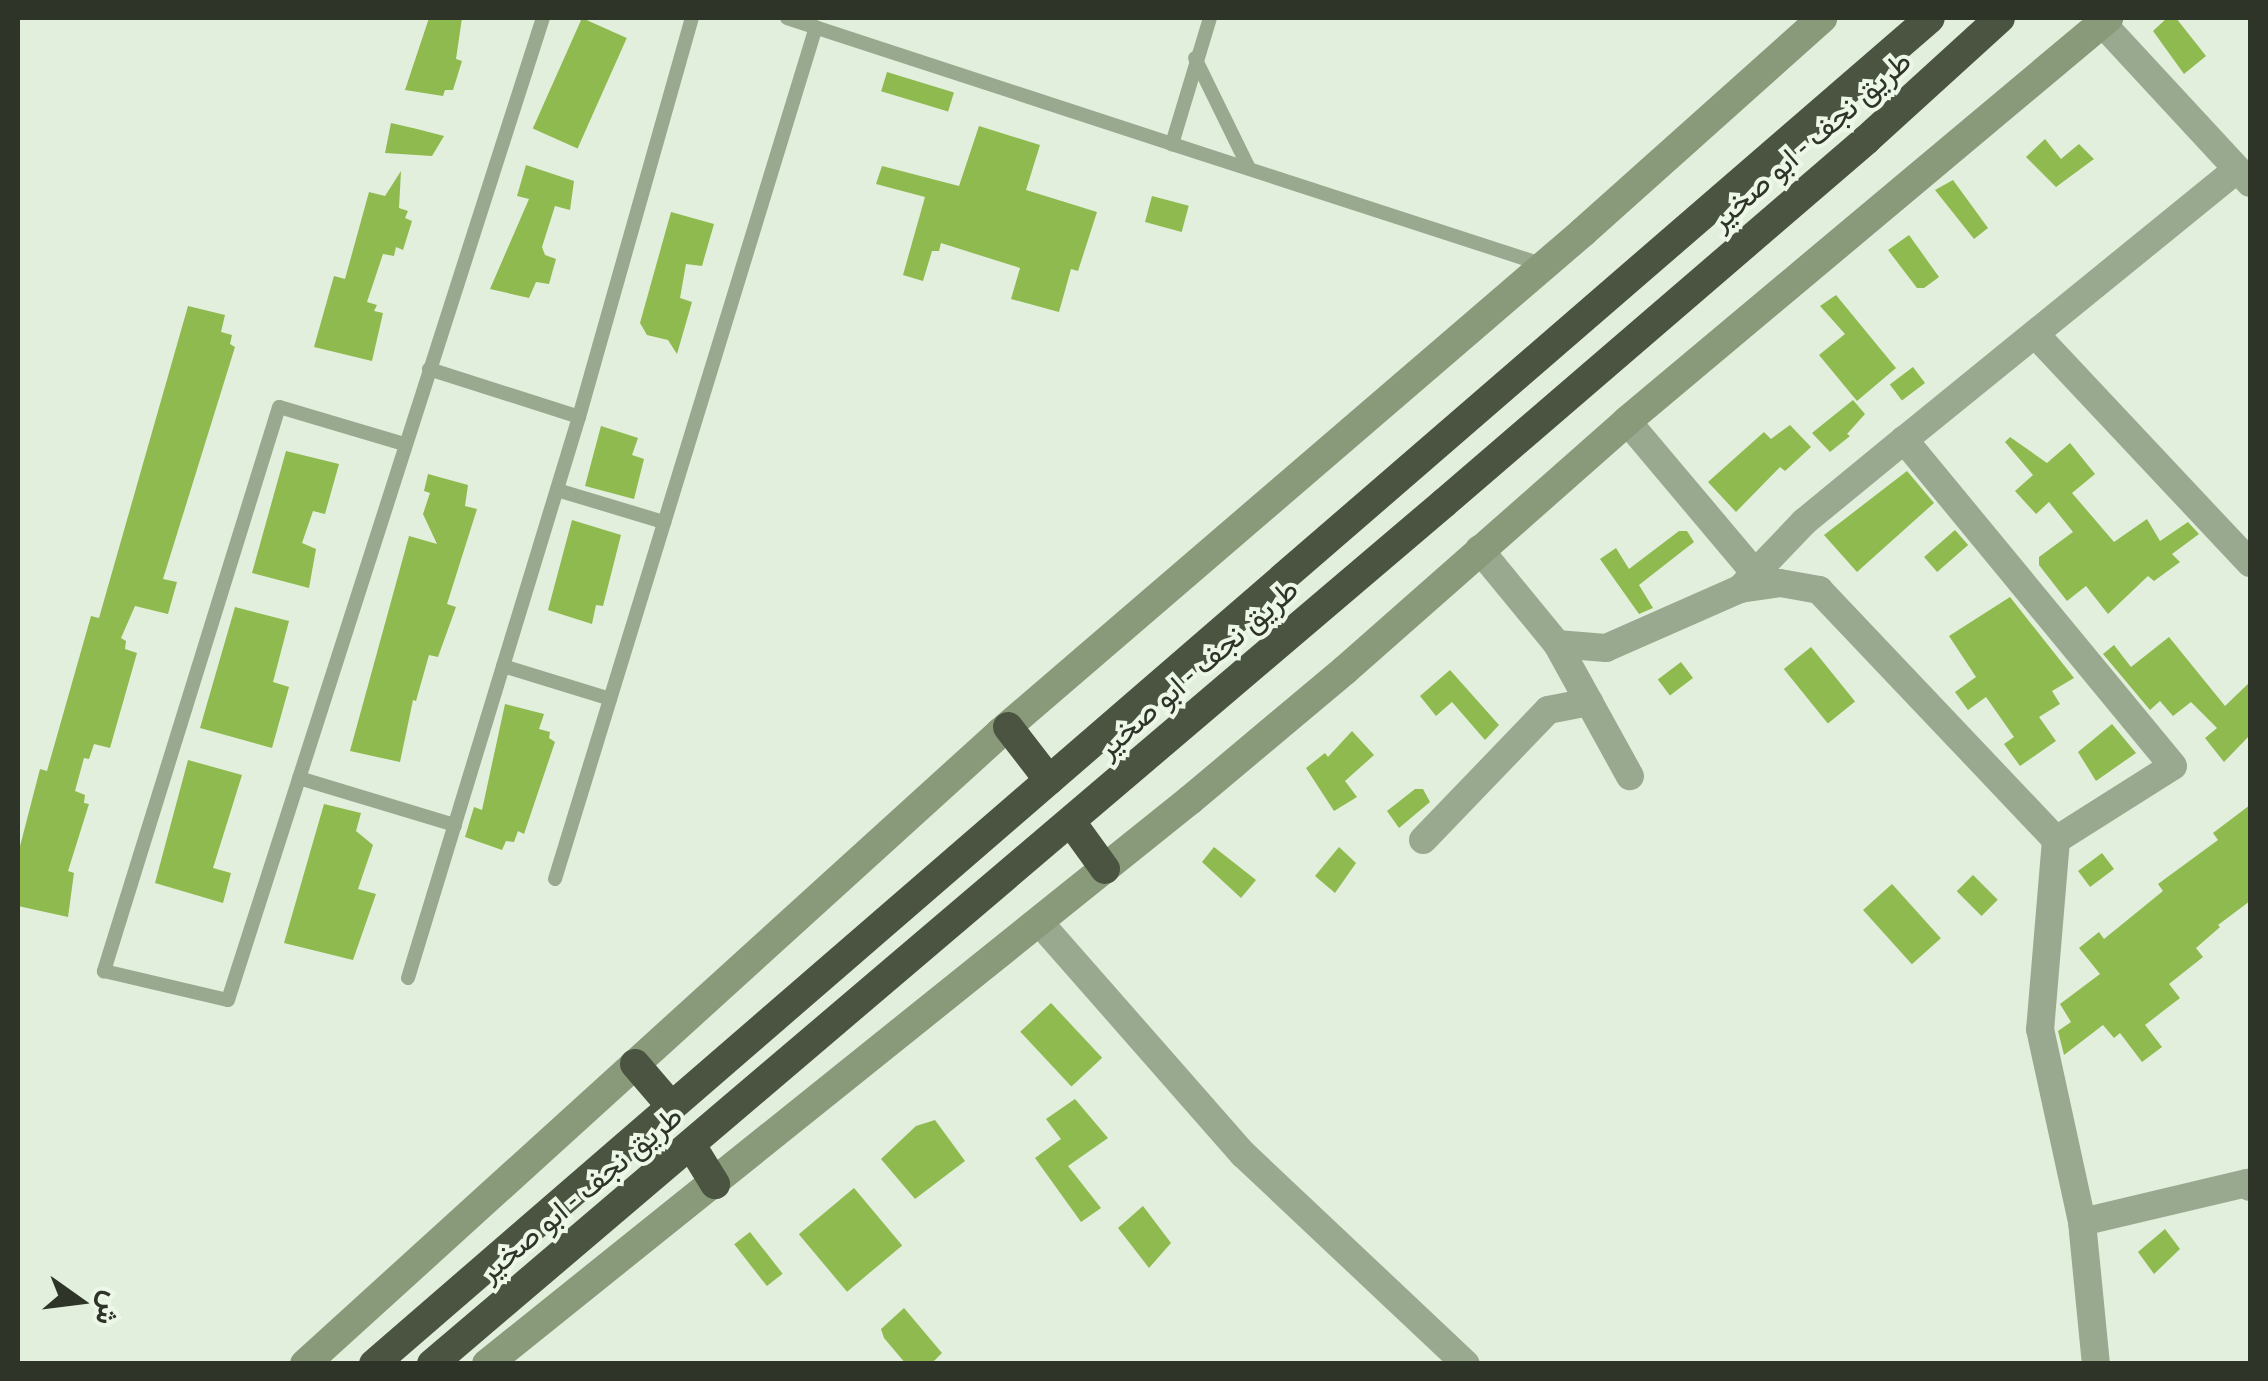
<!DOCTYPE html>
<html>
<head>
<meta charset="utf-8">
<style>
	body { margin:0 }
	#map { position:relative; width:2268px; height:1381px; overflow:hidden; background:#e2efdc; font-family:Ubuntu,Vazirmatn,sans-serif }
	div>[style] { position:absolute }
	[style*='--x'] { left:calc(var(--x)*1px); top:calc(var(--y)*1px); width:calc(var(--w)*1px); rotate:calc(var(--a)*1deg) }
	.building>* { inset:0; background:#8eba4f; transform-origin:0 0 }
	.lane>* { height:14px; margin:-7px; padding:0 7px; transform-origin:7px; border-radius:7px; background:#99a98f }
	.street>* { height:28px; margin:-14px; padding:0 14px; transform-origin:14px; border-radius:14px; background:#99a98f }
	.secondary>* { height:30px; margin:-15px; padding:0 15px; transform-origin:15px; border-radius:15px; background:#899a7b }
	.highway>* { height:30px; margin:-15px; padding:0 15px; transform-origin:15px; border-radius:15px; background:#4b5440 }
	span { translate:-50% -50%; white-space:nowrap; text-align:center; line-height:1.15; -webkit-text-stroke:8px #ecf7e8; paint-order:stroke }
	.street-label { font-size:30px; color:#2e3428 }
	.frame { position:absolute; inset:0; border:20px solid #2e3428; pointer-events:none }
	.north { position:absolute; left:30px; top:1251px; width:100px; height:100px; -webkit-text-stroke:8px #ecf7e8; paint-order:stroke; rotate:104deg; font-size:28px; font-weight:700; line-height:40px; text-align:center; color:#2e3428 }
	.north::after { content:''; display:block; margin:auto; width:35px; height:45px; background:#2e3428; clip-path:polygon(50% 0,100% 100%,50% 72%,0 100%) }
</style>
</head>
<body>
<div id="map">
	<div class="building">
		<div style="clip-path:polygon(429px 18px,462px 18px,456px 59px,462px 61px,453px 90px,445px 90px,443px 96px,405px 90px)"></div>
		<div style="left:582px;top:18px;width:49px;height:121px;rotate:24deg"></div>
		<div style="clip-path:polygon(2167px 18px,2176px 18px,2206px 56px,2184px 74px,2153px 31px)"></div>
		<div style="left:887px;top:72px;width:70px;height:20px;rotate:17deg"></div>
		<div style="clip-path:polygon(391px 123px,417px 129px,444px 136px,432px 156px,385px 153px)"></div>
		<div style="clip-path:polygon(979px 126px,1040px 145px,1026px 190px,1097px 212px,1078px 271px,1071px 269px,1059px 312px,1011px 299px,1020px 268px,941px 243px,939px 251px,932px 251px,923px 281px,903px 275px,925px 197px,876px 184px,882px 166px,959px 186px)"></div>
		<div style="clip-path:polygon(2045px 139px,2061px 159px,2079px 144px,2094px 159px,2056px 187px,2026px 157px)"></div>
		<div style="clip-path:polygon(526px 165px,574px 181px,570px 210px,555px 206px,542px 247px,545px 255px,556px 259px,549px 284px,536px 282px,529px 298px,490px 289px,529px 199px,517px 196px)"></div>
		<div style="clip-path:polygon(401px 171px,399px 208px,408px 211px,405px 218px,412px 221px,403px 250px,396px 247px,394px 256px,383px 254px,367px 302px,377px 305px,374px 311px,383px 313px,372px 361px,314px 347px,334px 276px,345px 279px,369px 192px,385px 196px)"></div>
		<div style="clip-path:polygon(1953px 180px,1988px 228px,1974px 239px,1935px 190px)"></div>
		<div style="left:1152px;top:196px;width:38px;height:27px;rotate:15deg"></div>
		<div style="clip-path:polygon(671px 212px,714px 224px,702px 266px,686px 264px,680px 298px,692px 302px,677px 354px,668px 340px,647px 335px,640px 323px)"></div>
		<div style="clip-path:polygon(1909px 235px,1939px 277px,1924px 288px,1917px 288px,1888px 250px)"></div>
		<div style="clip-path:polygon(1836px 295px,1896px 368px,1857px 401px,1819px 355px,1845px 334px,1820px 306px)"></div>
		<div style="clip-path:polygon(188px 306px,225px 315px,221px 332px,232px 335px,230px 344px,235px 347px,163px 579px,177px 582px,168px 614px,135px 606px,121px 638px,126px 641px,125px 649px,137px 653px,110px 748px,94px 744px,89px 759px,84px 758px,75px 791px,85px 795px,84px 803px,89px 804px,68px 871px,74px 873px,68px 917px,18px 906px,18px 854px,40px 769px,47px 771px,91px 616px,99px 618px)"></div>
		<div style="left:1913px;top:367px;width:20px;height:29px;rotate:53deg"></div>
		<div style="clip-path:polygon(1853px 400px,1865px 414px,1847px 434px,1850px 436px,1830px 452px,1812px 433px)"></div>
		<div style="clip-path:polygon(1790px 425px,1811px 447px,1785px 471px,1780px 467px,1736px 512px,1708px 482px,1764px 432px,1771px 439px)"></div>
		<div style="clip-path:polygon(601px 426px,638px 438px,632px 455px,644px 459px,634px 499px,585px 486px)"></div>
		<div style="clip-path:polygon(2010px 437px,2047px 463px,2070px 443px,2095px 474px,2072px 493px,2114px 542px,2147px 519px,2160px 541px,2188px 522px,2199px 534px,2172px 554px,2180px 562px,2154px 581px,2148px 576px,2108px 614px,2086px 586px,2067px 601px,2039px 565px,2039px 557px,2073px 532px,2049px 502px,2036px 514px,2015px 491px,2033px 475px,2005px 442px)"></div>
		<div style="clip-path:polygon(286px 451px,339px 464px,325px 514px,313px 511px,302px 543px,316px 549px,309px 588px,252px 573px)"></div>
		<div style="clip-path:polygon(1907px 471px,1934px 503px,1857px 572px,1824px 535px)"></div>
		<div style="clip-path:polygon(428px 474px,468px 485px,465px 506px,477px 509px,447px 604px,456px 607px,438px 657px,429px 655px,416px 701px,413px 700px,400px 762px,350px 751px,409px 536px,437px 544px,423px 514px,430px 493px,424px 491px)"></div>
		<div style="clip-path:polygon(572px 520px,621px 535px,603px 606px,596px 605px,592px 624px,548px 610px)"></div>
		<div style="left:1955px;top:530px;width:20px;height:41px;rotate:49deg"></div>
		<div style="clip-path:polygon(1679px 531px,1687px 531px,1694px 542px,1639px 585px,1653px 608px,1639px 614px,1600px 559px,1616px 548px,1629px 569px)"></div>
		<div style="clip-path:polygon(2010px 597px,2074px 678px,2052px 691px,2060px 704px,2039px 717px,2056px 741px,2020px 766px,2004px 744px,2014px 737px,1986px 697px,1968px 710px,1955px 692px,1976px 677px,1949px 636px)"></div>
		<div style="clip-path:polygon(235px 607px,289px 621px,273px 682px,289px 687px,272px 748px,200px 728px)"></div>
		<div style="clip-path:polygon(2169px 637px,2225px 706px,2250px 682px,2250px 735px,2224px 762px,2205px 738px,2217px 728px,2191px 702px,2173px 716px,2160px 701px,2150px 710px,2103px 654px,2114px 645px,2131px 667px)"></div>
		<div style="left:1811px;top:647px;width:70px;height:35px;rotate:51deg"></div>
		<div style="left:1681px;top:662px;width:20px;height:29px;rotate:53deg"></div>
		<div style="clip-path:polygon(1450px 670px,1499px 725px,1485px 740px,1452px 702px,1436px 716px,1420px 696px)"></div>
		<div style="clip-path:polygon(505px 704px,544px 714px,539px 729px,550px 732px,549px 738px,555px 742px,524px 834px,518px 831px,514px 842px,506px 841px,502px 850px,465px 837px,474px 807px,482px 810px)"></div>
		<div style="clip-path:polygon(2112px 724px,2136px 753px,2096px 781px,2078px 752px)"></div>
		<div style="clip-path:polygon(1352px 731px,1374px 755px,1345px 781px,1357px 797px,1334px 811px,1306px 768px,1325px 753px,1328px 757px)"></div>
		<div style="clip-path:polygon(188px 760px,242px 775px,213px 868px,231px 873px,223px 903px,155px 883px)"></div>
		<div style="clip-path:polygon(1415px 789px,1423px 789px,1430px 802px,1399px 828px,1387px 811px)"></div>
		<div style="clip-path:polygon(324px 804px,361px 813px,356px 831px,373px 845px,358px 889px,376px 894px,353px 960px,284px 943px)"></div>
		<div style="clip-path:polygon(2250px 805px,2250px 901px,2218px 925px,2220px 927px,2196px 948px,2203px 957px,2169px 984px,2180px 998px,2145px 1025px,2162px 1047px,2142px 1062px,2120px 1033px,2114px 1038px,2103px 1025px,2064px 1055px,2058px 1031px,2071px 1022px,2060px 1004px,2100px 974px,2079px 948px,2099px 932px,2104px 939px,2163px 891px,2158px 884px,2218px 840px,2213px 833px)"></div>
		<div style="clip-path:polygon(1214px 847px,1256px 880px,1241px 898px,1202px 862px)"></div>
		<div style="clip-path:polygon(1339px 847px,1356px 863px,1335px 893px,1315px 876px)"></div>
		<div style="left:2102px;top:853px;width:20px;height:30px;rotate:53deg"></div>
		<div style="left:1973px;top:875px;width:35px;height:23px;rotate:45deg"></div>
		<div style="left:1892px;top:884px;width:73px;height:39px;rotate:48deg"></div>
		<div style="left:1051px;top:1003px;width:75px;height:42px;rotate:47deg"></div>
		<div style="clip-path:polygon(1075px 1099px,1108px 1138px,1068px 1166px,1101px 1208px,1081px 1222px,1035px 1158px,1061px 1139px,1046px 1119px)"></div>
		<div style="clip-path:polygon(935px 1120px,965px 1161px,915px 1199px,881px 1159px,916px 1126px)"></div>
		<div style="left:854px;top:1188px;width:75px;height:72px;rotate:50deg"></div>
		<div style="clip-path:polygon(1143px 1206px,1171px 1243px,1149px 1268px,1118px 1228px)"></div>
		<div style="clip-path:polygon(2165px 1229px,2180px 1249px,2154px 1274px,2138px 1252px)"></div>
		<div style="left:750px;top:1232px;width:53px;height:20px;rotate:52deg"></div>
		<div style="clip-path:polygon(904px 1308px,942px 1353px,931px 1364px,906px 1364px,884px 1338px,881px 1329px)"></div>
	</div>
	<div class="lane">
		<div style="--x:787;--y:18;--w:405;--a:18.1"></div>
		<div style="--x:1210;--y:18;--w:132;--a:106.8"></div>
		<div style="--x:1172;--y:144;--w:391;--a:18"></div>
		<div style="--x:1195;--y:58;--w:123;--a:63.9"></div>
		<div style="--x:429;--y:369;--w:157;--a:17.7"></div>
		<div style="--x:404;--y:444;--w:130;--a:-163.5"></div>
		<div style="--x:279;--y:407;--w:591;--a:107.24"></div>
		<div style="--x:104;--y:971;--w:127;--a:13.2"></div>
		<div style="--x:228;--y:1000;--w:1031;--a:-72.22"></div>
		<div style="--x:557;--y:490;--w:112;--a:16.7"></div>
		<div style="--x:503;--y:666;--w:112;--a:17.1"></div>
		<div style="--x:299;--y:778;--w:163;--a:16.8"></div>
		<div style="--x:555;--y:879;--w:891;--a:-72.97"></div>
		<div style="--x:408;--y:978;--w:586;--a:-73.05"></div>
		<div style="--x:579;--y:417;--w:415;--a:-74.2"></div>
	</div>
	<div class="street">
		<div style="--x:2102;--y:23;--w:218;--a:47.2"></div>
		<div style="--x:2036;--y:335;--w:313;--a:46.8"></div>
		<div style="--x:1627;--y:421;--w:199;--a:49.9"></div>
		<div style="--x:1479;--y:549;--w:123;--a:50.6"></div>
		<div style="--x:1557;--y:644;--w:49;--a:4.7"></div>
		<div style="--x:1606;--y:648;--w:146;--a:-23.8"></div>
		<div style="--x:1740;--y:589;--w:40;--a:-8.5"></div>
		<div style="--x:1780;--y:583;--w:40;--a:10"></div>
		<div style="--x:1819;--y:590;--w:344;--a:46.5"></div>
		<div style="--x:2056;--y:840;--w:190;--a:94.8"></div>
		<div style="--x:2040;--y:1029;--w:198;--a:77.7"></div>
		<div style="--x:2082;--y:1222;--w:143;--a:84.4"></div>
		<div style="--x:1740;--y:589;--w:93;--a:-46.3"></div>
		<div style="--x:1804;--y:522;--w:129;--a:-39.4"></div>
		<div style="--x:1557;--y:644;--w:151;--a:61.1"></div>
		<div style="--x:1423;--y:840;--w:180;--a:-46.1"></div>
		<div style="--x:1548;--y:710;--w:42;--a:-11"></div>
		<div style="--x:2056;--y:840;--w:138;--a:-32.3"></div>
		<div style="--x:2173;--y:766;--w:423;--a:-129.5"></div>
		<div style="--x:1904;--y:440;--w:429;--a:-39.1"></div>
		<div style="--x:1040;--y:923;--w:308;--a:48.7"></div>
		<div style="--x:1243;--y:1154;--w:306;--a:43.3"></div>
		<div style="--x:2082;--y:1222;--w:170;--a:-13.3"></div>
		<div style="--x:2247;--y:1183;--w:5;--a:53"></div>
	</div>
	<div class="secondary">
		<div style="--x:305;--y:1364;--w:939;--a:-42.24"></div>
		<div style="--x:1000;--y:733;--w:769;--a:-40.67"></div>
		<div style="--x:1583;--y:232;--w:321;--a:-41.8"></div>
		<div style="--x:487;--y:1364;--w:901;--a:-38.74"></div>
		<div style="--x:1190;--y:800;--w:202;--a:-40"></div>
		<div style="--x:1345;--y:670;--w:376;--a:-41.4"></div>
		<div style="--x:1627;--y:421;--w:628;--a:-39.96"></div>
	</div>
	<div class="highway">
		<div style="--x:1008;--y:727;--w:67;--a:52.3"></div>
		<div style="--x:1071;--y:822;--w:58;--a:54.1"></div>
		<div style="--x:635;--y:1064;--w:55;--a:49.4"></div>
		<div style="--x:691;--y:1145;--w:46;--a:58.4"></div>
		<div style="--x:374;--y:1364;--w:2057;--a:-40.86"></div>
		<div style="--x:432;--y:1364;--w:1329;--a:-40.39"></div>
		<div style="--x:1444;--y:503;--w:557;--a:-40.7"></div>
		<div style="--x:1866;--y:140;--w:181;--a:-42.3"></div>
	</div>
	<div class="street-label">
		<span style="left:1810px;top:140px;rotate:-41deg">طريق نجف - ابو صخير</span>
		<span style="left:1197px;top:668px;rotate:-41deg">طريق نجف - ابو صخير</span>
		<span style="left:580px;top:1193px;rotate:-40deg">طريق نجف - ابو صخير</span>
	</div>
	<div class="frame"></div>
	<div class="north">ش</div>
</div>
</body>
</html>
